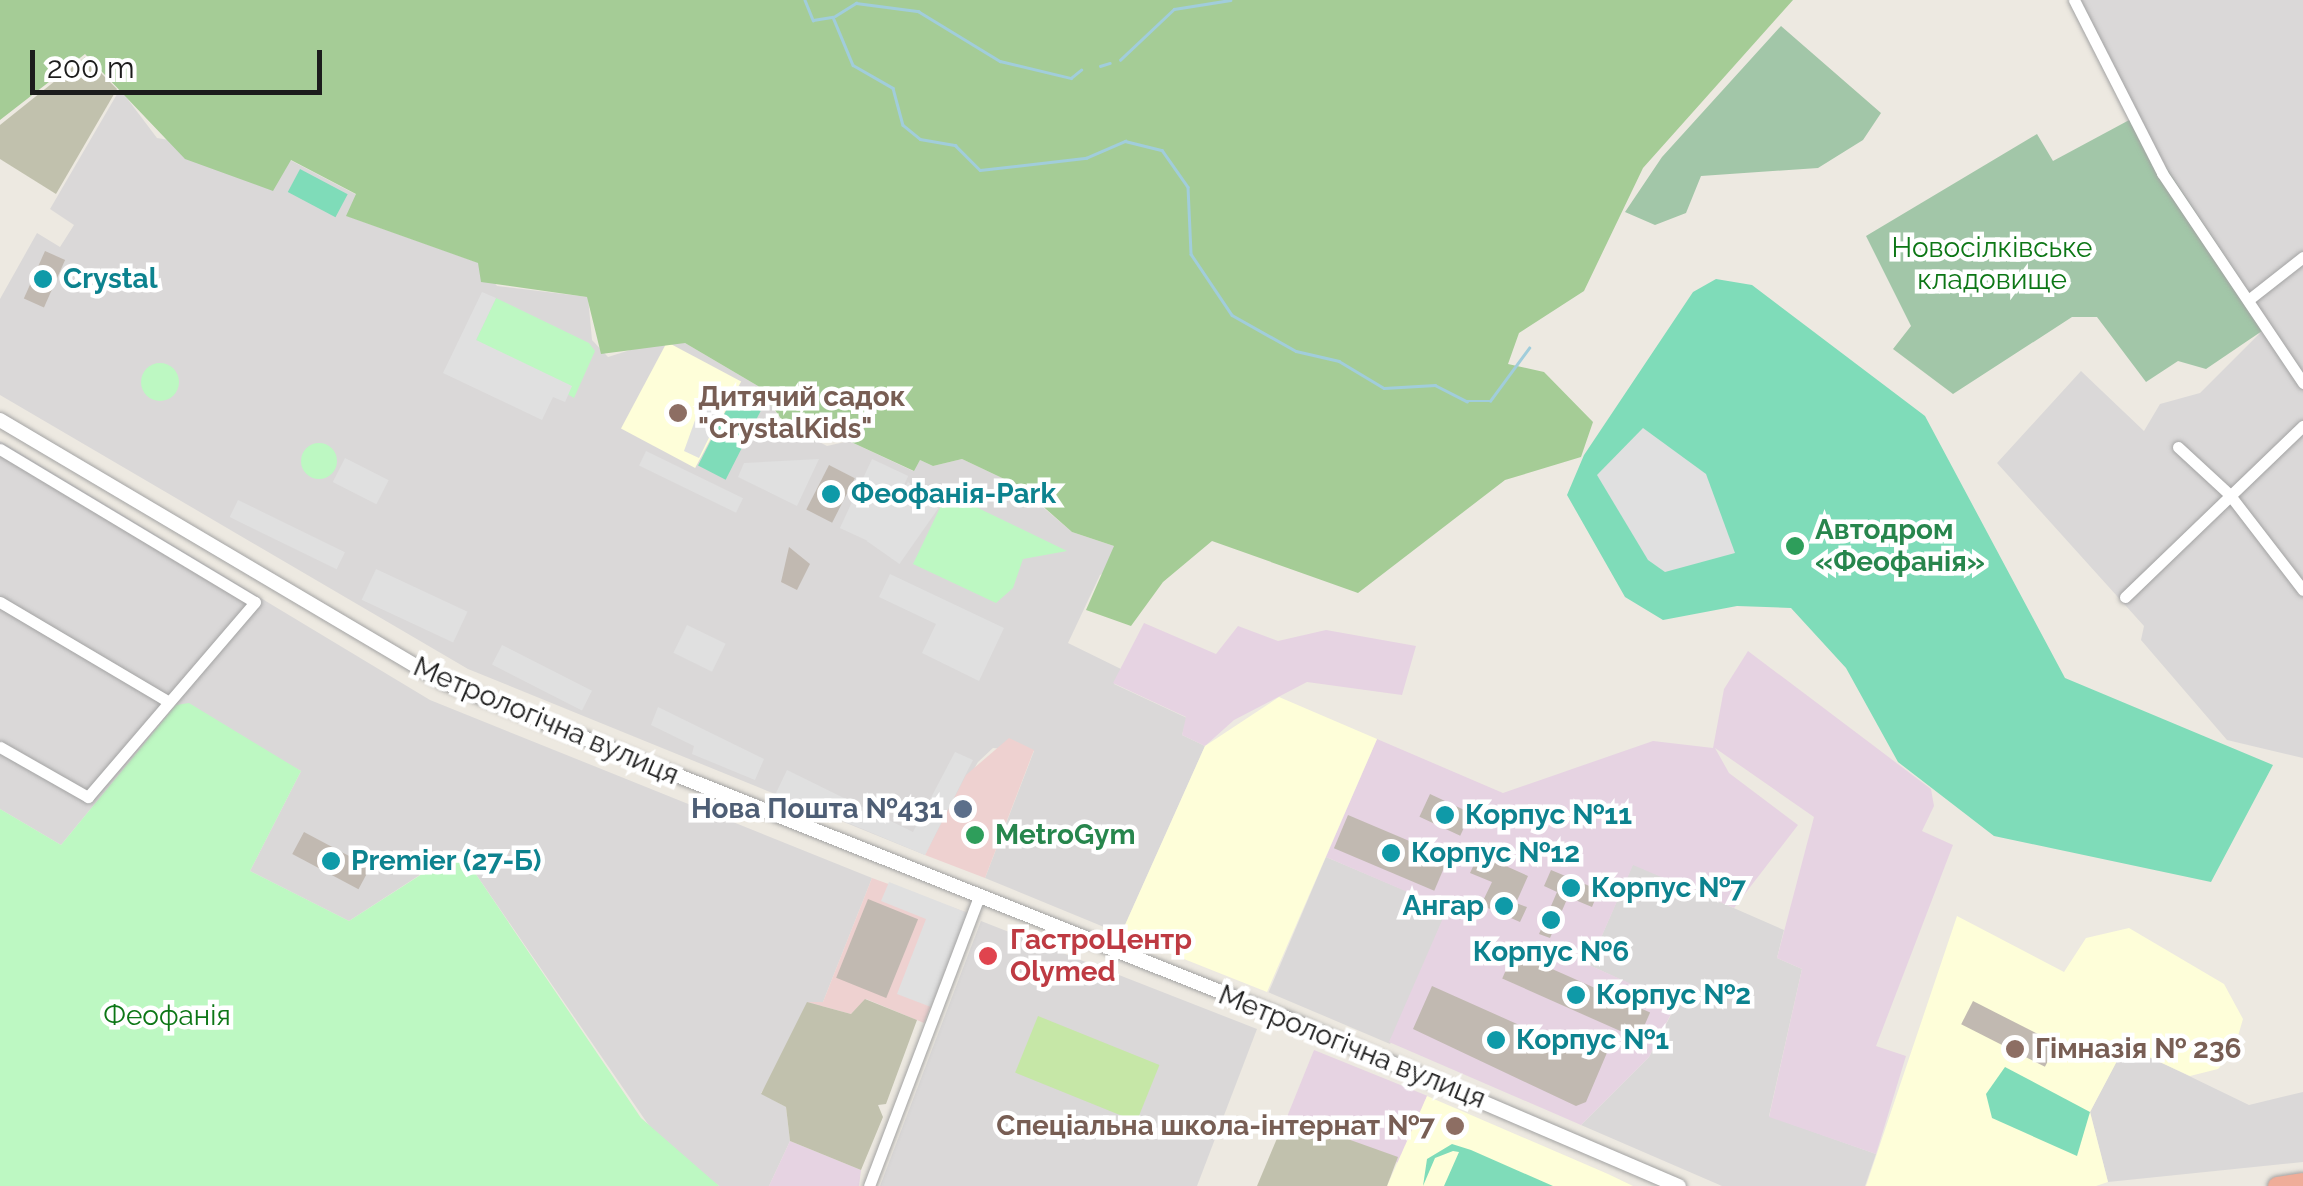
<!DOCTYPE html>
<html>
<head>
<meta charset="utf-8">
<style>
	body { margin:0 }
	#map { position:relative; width:2303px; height:1186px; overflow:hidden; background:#ede9e1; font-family:Raleway,sans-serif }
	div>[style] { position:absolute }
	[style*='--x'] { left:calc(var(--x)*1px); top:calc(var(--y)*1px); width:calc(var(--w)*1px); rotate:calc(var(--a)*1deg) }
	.residential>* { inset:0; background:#dad8d8; transform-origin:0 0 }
	.commercial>* { inset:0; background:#eed1d0 }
	.industrial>* { inset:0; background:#e6d3e2; transform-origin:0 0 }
	.education>* { inset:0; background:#fefed9; transform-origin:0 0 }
	.construction>* { inset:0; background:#c1c1ad }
	.grass>* { inset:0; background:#c6e7a7; transform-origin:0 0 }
	.forest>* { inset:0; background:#a5cc96 }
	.cemetery>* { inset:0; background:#a2c6a8 }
	.park>* { inset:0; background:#bdf8c2 }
	.round { border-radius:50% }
	.pitch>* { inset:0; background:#7fdcb9; transform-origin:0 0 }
	.parking>* { inset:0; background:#e0e0e0; transform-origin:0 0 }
	.stream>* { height:2.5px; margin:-1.25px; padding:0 1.25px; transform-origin:1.25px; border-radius:1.25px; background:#a1cddb }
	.building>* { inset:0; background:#c1b9b1; transform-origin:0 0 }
	.roads { filter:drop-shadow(0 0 2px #a3a3a3) drop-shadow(0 0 2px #a3a3a3) }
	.minor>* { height:11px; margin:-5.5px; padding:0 5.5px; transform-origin:5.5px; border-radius:5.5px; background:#fff }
	.tertiary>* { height:14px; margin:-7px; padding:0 7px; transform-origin:7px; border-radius:7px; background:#fff }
	.trunk>* { height:18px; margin:-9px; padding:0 9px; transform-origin:9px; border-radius:9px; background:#efad99 }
	.dots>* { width:28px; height:28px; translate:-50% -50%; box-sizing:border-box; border:5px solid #fff; border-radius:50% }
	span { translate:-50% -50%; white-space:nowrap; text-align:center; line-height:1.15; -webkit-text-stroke:9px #fff; paint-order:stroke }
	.park-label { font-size:28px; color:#0d7716 }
	.culture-label { font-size:28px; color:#0d838f; font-weight:700 }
	.left { translate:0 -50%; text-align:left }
	.right { translate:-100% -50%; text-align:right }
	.education-label { font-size:28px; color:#785e54; font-weight:700 }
	.leisure-label { font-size:28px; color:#27864d; font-weight:700 }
	.street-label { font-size:28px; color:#1c1c1c }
	.service-label { font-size:28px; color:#4e5e75; font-weight:700 }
	.health-label { font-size:28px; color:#be3a42; font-weight:700 }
	.scale { position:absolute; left:30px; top:50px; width:292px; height:45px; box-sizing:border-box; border:5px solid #1c1c1c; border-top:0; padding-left:12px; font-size:30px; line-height:35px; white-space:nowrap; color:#1c1c1c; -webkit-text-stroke:8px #fff; paint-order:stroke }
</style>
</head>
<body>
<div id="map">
	<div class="residential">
		<div style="clip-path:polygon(2074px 0,2303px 0,2303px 758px,2227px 740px,2141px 640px,2144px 626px,1997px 463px,2081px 371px,2144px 431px,2160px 404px,2200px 393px,2262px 331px,2162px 173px)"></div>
		<div style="clip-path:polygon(120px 89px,157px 138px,290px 160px,357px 195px,347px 216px,479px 263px,497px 286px,588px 297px,592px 340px,608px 357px,662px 340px,685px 343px,758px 386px,783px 423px,827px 446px,849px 441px,913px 471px,920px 460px,933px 466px,962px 459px,1017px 485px,1072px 532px,1114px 546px,1110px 570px,1100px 575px,1068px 643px,1121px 669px,1114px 684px,1187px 718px,1182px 735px,1205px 746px,1121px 934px,985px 878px,1034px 751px,993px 748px,978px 762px,925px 855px,468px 669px,0 395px,0 299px,37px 233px,60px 247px,74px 225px,50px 209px)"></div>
		<div style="clip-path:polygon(0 441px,430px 700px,872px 878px,823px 1002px,761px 1093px,786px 1107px,790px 1141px,769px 1186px,719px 1186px,661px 1143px,473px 870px,449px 856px,349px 921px,250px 871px,301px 771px,176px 705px,61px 845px,0 809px)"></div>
		<div style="left:1326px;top:857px;width:132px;height:147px;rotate:23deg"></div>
		<div style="clip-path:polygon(1633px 864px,1784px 930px,1777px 958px,1802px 969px,1769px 1116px,1876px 1154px,1865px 1186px,1722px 1186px,1581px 1125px,1649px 1057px,1676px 1005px,1589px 965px)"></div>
		<div style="clip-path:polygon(981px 921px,1257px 1029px,1197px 1186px,880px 1186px)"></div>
		<div style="clip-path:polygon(2125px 1045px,2249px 1105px,2303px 1092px,2303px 1162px,2108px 1182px,2090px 1112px)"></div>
	</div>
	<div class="commercial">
		<div style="clip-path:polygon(1009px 738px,1034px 750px,985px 878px,925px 855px,966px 775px)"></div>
		<div style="clip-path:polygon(872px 878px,968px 913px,924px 1023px,866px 999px,851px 1014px,807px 1002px,823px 1002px)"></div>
	</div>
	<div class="industrial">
		<div style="clip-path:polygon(1144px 623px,1216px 654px,1238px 626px,1278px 641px,1326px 630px,1416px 646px,1402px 695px,1307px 682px,1234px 720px,1205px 746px,1182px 735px,1186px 717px,1113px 683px)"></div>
		<div style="clip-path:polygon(1748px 651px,1931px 789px,1934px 806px,1922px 831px,1953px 845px,1876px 1046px,1906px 1056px,1876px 1154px,1769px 1117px,1802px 969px,1777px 958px,1814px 817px,1715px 748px,1729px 773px,1798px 825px,1734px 908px,1633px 865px,1589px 965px,1676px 1004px,1649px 1057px,1581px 1125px,1389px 1042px,1447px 909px,1326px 857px,1377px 739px,1503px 793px,1653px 741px,1713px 748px,1724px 689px)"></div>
		<div style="left:1314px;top:1050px;width:122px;height:73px;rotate:22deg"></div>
		<div style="clip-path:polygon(790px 1141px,861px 1170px,859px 1186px,769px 1186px)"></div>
	</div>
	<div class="education">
		<div style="left:667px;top:342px;width:84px;height:98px;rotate:28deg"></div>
		<div style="clip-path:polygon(1279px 697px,1377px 739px,1267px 992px,1121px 934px,1205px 746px)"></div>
		<div style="clip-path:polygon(1957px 916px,2064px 972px,2086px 938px,2129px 928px,2224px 984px,2243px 1019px,2233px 1053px,2218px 1069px,2190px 1076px,2125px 1046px,2090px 1112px,2108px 1182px,2096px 1186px,1866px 1186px)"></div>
		<div style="clip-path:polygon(1427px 1096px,1608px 1174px,1633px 1186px,1387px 1186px)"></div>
	</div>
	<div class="construction">
		<div style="clip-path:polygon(85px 57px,117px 89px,56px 194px,0 159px,0 125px)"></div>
		<div style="clip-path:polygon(865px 999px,917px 1020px,886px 1104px,878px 1105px,883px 1117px,861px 1170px,790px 1141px,786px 1107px,761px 1094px,807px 1002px,851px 1014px)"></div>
		<div style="clip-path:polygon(1286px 1117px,1398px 1157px,1387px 1186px,1257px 1186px)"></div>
	</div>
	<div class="grass">
		<div style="left:1038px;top:1016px;width:131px;height:61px;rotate:22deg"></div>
	</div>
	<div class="forest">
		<div style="clip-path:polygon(0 0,1793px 0,1643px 168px,1584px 291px,1519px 333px,1508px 364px,1544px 372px,1593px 422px,1581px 457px,1505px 480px,1358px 593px,1212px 541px,1163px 582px,1131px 626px,1086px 610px,1114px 546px,1072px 532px,1021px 487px,962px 459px,933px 466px,920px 460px,914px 471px,849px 441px,796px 440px,758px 386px,685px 343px,601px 354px,587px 297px,481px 282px,478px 263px,346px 216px,356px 194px,291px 160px,273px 191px,185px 159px,85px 54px,0 120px)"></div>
	</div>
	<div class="cemetery">
		<div style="clip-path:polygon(1781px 26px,1881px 113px,1863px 140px,1818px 168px,1701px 176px,1686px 213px,1655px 225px,1625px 212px,1662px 157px)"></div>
		<div style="clip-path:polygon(2133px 118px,2252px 297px,2262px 331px,2206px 369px,2178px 361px,2146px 382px,2097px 317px,2072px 317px,1953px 394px,1893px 349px,1911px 326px,1866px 236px,2037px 134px,2053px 161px)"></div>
	</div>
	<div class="park">
		<div style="clip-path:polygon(496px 298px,589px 343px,595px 351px,574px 398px,476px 340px)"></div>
		<div class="round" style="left:141px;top:363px;width:38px;height:38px"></div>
		<div class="round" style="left:301px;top:443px;width:36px;height:36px"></div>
		<div style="clip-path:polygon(947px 493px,1067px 551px,1023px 559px,1013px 588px,996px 603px,913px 564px)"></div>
		<div style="clip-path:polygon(189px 703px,301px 771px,250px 871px,349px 921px,450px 856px,473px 870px,641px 1118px,719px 1186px,0 1186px,0 809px,61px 845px,176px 705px)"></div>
	</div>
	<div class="pitch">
		<div style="left:300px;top:169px;width:54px;height:26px;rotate:28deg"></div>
		<div style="clip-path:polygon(1716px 279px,1752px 285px,1925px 416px,2065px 678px,2273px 765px,2211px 882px,1994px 836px,1898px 762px,1846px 668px,1791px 608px,1737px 606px,1663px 620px,1625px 597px,1567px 495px,1584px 455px,1693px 292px)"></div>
		<div style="left:733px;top:397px;width:31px;height:77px;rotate:27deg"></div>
		<div style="clip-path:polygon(2005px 1067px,2090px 1112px,2077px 1156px,1992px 1118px,1986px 1094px)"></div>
		<div style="clip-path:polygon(1452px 1144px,1471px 1150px,1553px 1186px,1444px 1186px,1459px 1152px,1453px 1151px,1435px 1158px,1423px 1186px,1427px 1159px)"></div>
	</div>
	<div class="parking">
		<div style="clip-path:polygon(482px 292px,496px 298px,476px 340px,572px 386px,565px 402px,553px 397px,542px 420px,443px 373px)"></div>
		<div style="clip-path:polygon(708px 384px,730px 395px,699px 458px,684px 451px)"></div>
		<div style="clip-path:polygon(1643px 428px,1706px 474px,1735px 553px,1665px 572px,1648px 560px,1597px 475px)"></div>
		<div style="left:646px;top:451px;width:108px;height:16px;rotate:26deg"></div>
		<div style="left:345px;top:458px;width:49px;height:27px;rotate:27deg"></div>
		<div style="clip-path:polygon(819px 459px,797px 506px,738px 477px,744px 463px)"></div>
		<div style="left:872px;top:459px;width:40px;height:76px;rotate:25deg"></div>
		<div style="left:908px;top:482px;width:40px;height:72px;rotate:35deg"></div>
		<div style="left:238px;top:500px;width:119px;height:19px;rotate:26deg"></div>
		<div style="left:376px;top:569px;width:101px;height:34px;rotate:25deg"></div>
		<div style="clip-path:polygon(890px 574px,1004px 628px,979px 681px,922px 653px,936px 624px,879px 597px)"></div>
		<div style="left:687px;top:625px;width:43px;height:31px;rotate:26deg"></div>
		<div style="left:502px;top:645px;width:101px;height:22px;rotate:27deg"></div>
		<div style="clip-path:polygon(658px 707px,764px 759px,755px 780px,692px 754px,694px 746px,651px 725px)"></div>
		<div style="clip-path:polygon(955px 752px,973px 760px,925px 855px,776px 793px,787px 770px,913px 832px)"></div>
		<div style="clip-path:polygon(889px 882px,968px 913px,931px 1007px,897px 994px,926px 919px,881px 901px)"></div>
	</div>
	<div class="stream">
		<div style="--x:805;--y:0;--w:22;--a:68"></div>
		<div style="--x:813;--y:20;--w:20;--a:-9"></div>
		<div style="--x:833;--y:17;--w:52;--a:67.4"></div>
		<div style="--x:853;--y:65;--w:46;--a:29.9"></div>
		<div style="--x:893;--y:88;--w:38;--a:75"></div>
		<div style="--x:903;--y:125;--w:22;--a:39"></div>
		<div style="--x:920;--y:139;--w:36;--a:10"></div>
		<div style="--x:955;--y:145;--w:35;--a:45"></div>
		<div style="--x:980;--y:170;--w:107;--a:-6.5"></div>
		<div style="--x:1086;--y:158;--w:43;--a:-23.6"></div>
		<div style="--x:1125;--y:141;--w:38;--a:14"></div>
		<div style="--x:1162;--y:150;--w:45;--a:54.9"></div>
		<div style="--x:1188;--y:187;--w:67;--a:87.4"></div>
		<div style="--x:1191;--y:254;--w:73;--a:56.1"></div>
		<div style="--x:1232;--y:315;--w:73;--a:29.4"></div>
		<div style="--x:1296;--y:351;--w:44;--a:13.1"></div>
		<div style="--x:1339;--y:361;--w:52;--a:31"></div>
		<div style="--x:1384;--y:388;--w:51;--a:-3.4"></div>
		<div style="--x:1435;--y:385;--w:36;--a:27"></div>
		<div style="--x:1467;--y:401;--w:23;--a:0"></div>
		<div style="--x:1490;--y:401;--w:66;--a:-53.7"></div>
		<div style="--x:835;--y:16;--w:25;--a:-32"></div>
		<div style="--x:856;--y:3;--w:63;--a:7.4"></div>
		<div style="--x:918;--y:11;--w:96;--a:31.4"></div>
		<div style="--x:1000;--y:61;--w:73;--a:13.5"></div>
		<div style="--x:1071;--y:78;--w:13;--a:-39"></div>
		<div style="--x:1120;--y:60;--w:74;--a:-43.4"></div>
		<div style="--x:1174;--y:9;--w:57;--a:-9.1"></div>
		<div style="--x:1100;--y:66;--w:10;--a:-17"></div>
	</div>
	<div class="building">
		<div style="left:45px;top:251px;width:22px;height:52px;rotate:24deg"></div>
		<div style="left:829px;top:465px;width:29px;height:50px;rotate:27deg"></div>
		<div style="clip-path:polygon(789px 547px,810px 564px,797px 590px,781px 582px)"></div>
		<div style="left:1430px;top:794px;width:45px;height:25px;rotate:25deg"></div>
		<div style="left:1348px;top:815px;width:109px;height:36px;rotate:23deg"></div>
		<div style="left:304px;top:832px;width:75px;height:25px;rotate:28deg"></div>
		<div style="clip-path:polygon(1479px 854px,1528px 876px,1516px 903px,1527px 907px,1520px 922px,1481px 905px,1492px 882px,1470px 873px)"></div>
		<div style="clip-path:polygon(1551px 870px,1599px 890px,1592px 907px,1568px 897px,1550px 938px,1539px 934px,1557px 892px,1544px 886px)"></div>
		<div style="left:868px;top:899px;width:54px;height:85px;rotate:22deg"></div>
		<div style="left:1514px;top:952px;width:149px;height:29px;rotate:24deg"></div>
		<div style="clip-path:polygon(1432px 986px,1582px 1053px,1588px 1039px,1609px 1048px,1586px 1102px,1576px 1106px,1413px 1029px)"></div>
		<div style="left:1973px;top:1001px;width:94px;height:26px;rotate:27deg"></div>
	</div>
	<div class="roads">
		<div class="minor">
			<div style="--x:2074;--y:0;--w:194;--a:63"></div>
			<div style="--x:2162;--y:173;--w:253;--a:56.1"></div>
			<div style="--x:2252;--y:297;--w:65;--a:-38.1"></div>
			<div style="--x:2178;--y:447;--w:69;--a:42.7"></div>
			<div style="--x:2229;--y:494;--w:121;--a:52.4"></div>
			<div style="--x:0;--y:449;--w:297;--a:31"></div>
			<div style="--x:255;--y:602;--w:257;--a:130.6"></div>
			<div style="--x:88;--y:797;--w:101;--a:-150.4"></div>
			<div style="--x:2125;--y:597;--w:247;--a:-43.9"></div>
			<div style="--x:0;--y:602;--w:193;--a:30.6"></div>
			<div style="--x:869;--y:1186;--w:309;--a:-69.2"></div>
		</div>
		<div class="tertiary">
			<div style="--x:0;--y:420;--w:515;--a:30.6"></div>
			<div style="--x:443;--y:682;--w:913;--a:21.73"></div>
			<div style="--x:1291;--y:1020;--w:422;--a:23.2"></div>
		</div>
		<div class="trunk">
			<div style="--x:2277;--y:1186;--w:26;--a:-9"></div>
		</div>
	</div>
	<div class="dots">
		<div style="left:43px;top:279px;background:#0f9aa8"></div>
		<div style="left:678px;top:413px;background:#8d6e63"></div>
		<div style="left:831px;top:494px;background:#0f9aa8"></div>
		<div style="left:1795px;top:546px;background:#2e9e5b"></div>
		<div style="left:963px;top:809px;background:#5c6f8a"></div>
		<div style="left:1445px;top:815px;background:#0f9aa8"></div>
		<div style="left:975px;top:835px;background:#2e9e5b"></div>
		<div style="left:1391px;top:853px;background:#0f9aa8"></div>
		<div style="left:331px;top:861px;background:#0f9aa8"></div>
		<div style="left:1571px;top:888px;background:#0f9aa8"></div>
		<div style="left:1504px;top:906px;background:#0f9aa8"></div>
		<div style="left:1551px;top:920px;background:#0f9aa8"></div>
		<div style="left:988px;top:956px;background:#e0444e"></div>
		<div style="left:1576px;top:995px;background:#0f9aa8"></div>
		<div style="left:1496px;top:1040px;background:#0f9aa8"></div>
		<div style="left:2015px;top:1049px;background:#8d6e63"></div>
		<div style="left:1455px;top:1126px;background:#8d6e63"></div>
	</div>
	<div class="park-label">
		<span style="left:1992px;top:264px">Новосілківське<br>кладовище</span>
		<span style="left:167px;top:1016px">Феофанія</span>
	</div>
	<div class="culture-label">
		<span class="left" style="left:63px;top:279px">Crystal</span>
		<span class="left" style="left:851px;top:494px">Феофанія-Park</span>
		<span class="left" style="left:1465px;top:815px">Корпус №11</span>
		<span class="left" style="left:1411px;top:853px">Корпус №12</span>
		<span class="left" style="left:351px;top:861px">Premier (27-Б)</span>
		<span class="left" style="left:1591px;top:888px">Корпус №7</span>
		<span class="right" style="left:1484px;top:906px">Ангар</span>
		<span style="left:1551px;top:952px">Корпус №6</span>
		<span class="left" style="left:1596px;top:995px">Корпус №2</span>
		<span class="left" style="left:1516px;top:1040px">Корпус №1</span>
	</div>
	<div class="education-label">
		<span class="left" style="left:698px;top:413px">Дитячий садок<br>"CrystalKids"</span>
		<span class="left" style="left:2035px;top:1049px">Гімназія № 236</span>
		<span class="right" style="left:1435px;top:1126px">Спеціальна школа-інтернат №7</span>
	</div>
	<div class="leisure-label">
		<span class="left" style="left:1815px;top:546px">Автодром<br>«Феофанія»</span>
		<span class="left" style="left:995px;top:835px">MetroGym</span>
	</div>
	<div class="street-label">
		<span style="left:546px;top:721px;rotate:23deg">Метрологічна вулиця</span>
		<span style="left:1352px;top:1047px;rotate:22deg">Метрологічна вулиця</span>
	</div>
	<div class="service-label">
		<span class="right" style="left:943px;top:809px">Нова Пошта №431</span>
	</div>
	<div class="health-label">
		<span class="left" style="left:1010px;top:956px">ГастроЦентр<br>Olymed</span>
	</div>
	<div class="scale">200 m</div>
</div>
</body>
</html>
